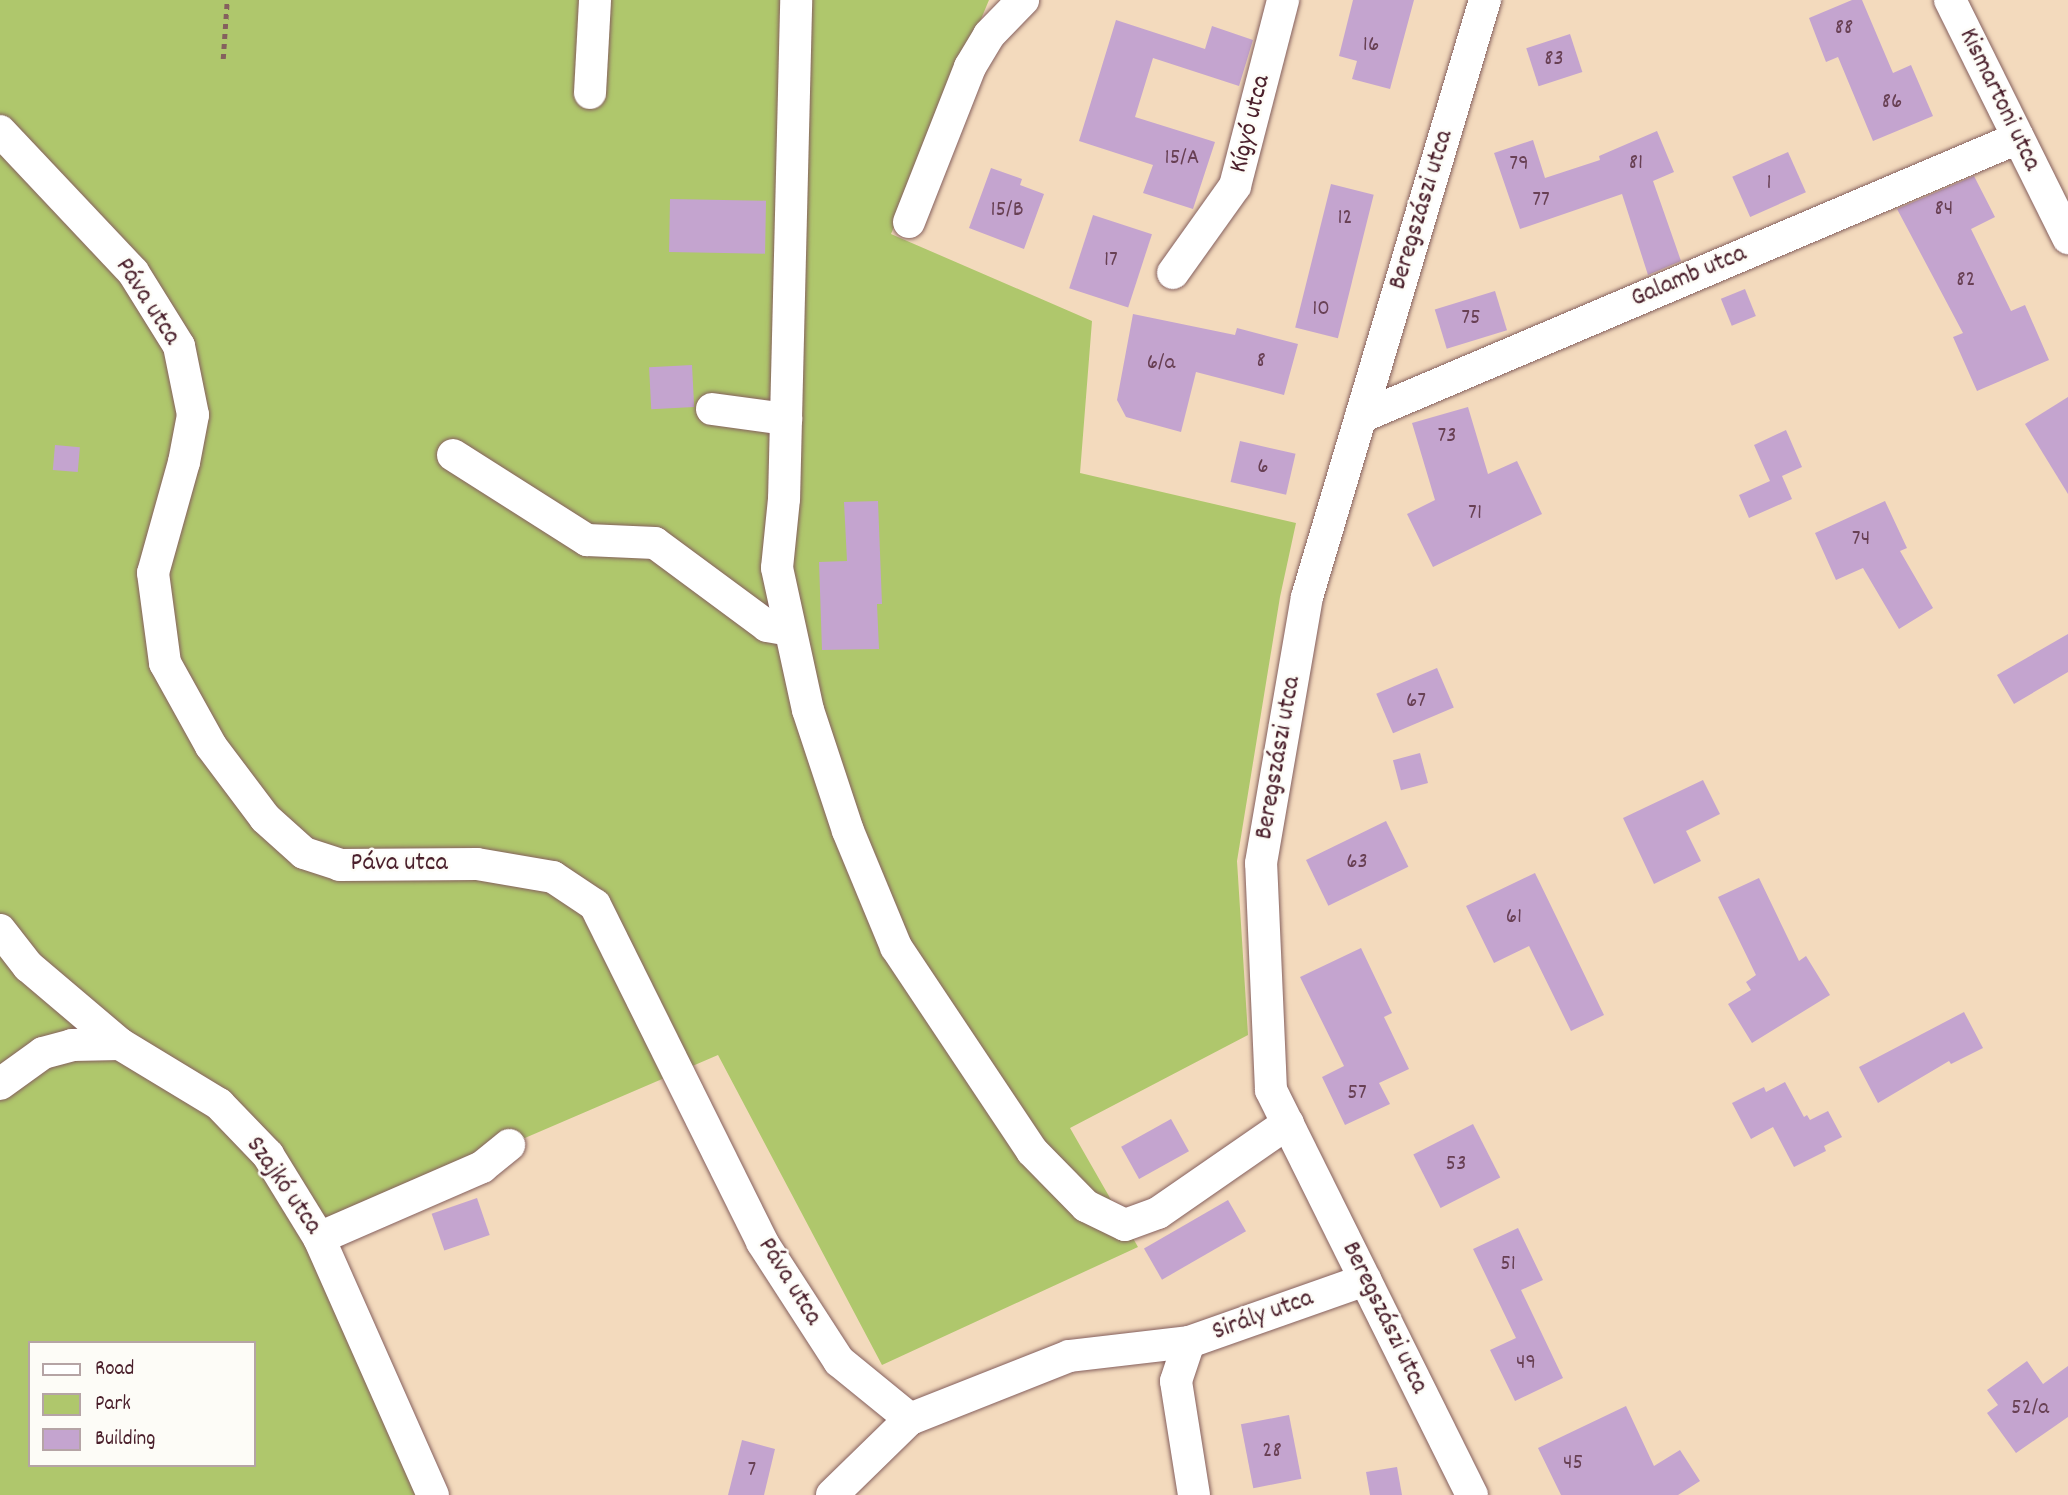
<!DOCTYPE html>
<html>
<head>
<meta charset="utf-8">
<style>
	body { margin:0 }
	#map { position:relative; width:2068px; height:1495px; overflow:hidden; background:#f3dabd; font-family:Dekko,sans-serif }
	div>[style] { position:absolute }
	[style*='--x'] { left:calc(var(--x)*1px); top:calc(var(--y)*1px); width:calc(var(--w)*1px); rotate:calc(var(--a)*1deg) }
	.green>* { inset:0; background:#afc76c }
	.building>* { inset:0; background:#c4a4cf; transform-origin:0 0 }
	.path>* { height:4.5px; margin-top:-2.25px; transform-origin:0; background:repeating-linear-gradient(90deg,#85605e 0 5px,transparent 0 10px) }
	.roads { filter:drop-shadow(0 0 2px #85605e) drop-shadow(0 0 2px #85605e) }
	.minor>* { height:32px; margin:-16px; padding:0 16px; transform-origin:16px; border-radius:16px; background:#fff }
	span { translate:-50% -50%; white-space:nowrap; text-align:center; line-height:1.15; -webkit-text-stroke:5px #fdfcf7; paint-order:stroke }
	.number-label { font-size:23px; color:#684054 }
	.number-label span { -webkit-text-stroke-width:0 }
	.street-label { font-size:26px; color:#4a1f2b }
	.legend { position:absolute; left:28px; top:1341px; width:228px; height:126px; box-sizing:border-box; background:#fdfcf7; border:2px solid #b5a4a5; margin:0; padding:9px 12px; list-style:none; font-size:21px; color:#4a1f2b }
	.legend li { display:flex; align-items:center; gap:14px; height:35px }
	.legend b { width:35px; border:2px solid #b5a4a5 }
</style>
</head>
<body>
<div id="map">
	<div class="green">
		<div style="clip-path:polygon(evenodd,0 0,989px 0,891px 234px,1092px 321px,1080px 473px,1296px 523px,1280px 597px,1237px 861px,1248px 1035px,1070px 1128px,1138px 1247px,882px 1365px,718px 1055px,311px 1230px,426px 1495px,0 1495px,0 0,30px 1343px,254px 1343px,254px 1465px,30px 1465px,30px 1343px)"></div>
	</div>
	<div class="building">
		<div style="clip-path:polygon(1353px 0,1414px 0,1390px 89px,1352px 79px,1357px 61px,1339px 56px)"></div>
		<div style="clip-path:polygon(1852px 0,1862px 0,1893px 73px,1911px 65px,1933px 116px,1873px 141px,1838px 57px,1826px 62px,1809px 18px)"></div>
		<div style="clip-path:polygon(1116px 20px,1205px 49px,1212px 26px,1253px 40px,1239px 86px,1153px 58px,1135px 117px,1215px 142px,1193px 209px,1143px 193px,1153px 165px,1079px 141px)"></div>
		<div style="left:1570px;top:34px;width:40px;height:46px;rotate:72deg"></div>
		<div style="clip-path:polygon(1657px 131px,1674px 172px,1653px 181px,1681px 261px,1648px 275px,1622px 194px,1520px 229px,1494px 153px,1533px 140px,1545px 178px,1600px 160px,1599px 156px)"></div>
		<div style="left:1788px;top:152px;width:44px;height:61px;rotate:66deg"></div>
		<div style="clip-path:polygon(991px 168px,1022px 179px,1020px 185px,1044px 194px,1024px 249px,969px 228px)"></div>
		<div style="clip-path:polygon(1974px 176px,1995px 217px,1971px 229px,2011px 311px,2025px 305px,2049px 360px,1977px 391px,1953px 337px,1963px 333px,1897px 209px)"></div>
		<div style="left:1331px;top:184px;width:44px;height:148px;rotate:14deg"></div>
		<div style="left:670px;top:199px;width:96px;height:53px;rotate:1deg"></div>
		<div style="left:1093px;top:215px;width:62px;height:77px;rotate:18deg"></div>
		<div style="left:1745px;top:289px;width:29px;height:26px;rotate:68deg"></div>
		<div style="left:1495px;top:291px;width:41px;height:63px;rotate:73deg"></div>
		<div style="clip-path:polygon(1133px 314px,1235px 335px,1237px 328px,1298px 344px,1284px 395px,1196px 372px,1181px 432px,1126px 417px,1117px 400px)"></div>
		<div style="left:692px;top:365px;width:42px;height:43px;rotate:87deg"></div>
		<div style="clip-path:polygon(2068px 397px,2068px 494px,2025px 424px)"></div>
		<div style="clip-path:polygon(1468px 407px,1488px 474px,1517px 461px,1542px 514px,1433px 567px,1407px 514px,1435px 500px,1412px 423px)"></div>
		<div style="clip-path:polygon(1786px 430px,1802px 467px,1782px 476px,1792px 499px,1749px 518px,1739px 495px,1770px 481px,1754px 445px)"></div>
		<div style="left:1240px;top:441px;width:57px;height:42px;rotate:13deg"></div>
		<div style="left:55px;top:445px;width:25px;height:25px;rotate:5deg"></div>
		<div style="clip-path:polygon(878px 501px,882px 604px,877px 604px,879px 649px,822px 650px,819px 562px,847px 561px,844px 502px)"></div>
		<div style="clip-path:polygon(1885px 501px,1907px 548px,1900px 551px,1933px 608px,1899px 629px,1863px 568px,1836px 580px,1815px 533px)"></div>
		<div style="clip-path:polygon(2068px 634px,2068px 672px,2014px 704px,1997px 675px)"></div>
		<div style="left:1437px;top:668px;width:43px;height:66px;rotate:67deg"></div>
		<div style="left:1420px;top:753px;width:31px;height:28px;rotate:75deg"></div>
		<div style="clip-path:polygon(1703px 780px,1720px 814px,1686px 831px,1701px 861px,1654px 884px,1623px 818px)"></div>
		<div style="left:1386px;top:821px;width:51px;height:89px;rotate:64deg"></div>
		<div style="clip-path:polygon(1535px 873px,1604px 1015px,1571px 1031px,1529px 946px,1494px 963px,1466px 906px)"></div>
		<div style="clip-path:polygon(1759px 878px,1799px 961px,1806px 956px,1830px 995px,1752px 1043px,1728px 1004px,1751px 990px,1746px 982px,1756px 975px,1718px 897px)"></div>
		<div style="clip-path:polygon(1361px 948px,1392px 1013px,1384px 1017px,1409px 1069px,1379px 1083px,1390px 1104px,1345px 1125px,1322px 1077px,1344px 1066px,1300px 977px)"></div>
		<div style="clip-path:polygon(1964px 1012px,1983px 1048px,1951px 1064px,1949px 1061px,1878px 1103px,1859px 1067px)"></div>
		<div style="clip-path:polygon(1785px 1082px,1804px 1117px,1807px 1115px,1810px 1120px,1828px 1111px,1842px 1137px,1824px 1146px,1826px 1151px,1794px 1167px,1773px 1127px,1751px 1139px,1732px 1103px,1764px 1087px,1766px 1092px)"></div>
		<div style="left:1171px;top:1119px;width:37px;height:57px;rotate:61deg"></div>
		<div style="left:1473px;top:1124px;width:60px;height:67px;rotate:63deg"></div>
		<div style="left:477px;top:1198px;width:39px;height:48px;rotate:71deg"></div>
		<div style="left:1228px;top:1200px;width:36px;height:97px;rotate:60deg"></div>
		<div style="clip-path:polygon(1518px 1228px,1543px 1280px,1521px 1290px,1563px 1378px,1515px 1401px,1490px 1350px,1516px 1338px,1473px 1249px)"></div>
		<div style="clip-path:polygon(2027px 1361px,2043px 1384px,2068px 1366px,2068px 1417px,2016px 1453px,1987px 1413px,1998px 1405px,1987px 1390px)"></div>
		<div style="clip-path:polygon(1626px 1406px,1654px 1466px,1680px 1450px,1700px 1481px,1678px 1495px,1561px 1495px,1538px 1448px)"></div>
		<div style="left:1289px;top:1415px;width:65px;height:49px;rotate:79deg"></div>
		<div style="clip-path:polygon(742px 1440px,775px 1449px,764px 1495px,728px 1495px)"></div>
		<div style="clip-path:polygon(1397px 1467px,1402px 1495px,1370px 1495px,1366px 1472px)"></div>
	</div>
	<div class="path">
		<div style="--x:223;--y:59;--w:59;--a:-86.1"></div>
	</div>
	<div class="roads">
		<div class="minor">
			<div style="--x:1950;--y:0;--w:266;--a:63.6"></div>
			<div style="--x:590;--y:93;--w:93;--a:-86.9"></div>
			<div style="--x:0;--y:131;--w:194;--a:46.7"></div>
			<div style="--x:133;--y:272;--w:87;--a:58.1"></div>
			<div style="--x:179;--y:346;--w:70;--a:78.5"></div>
			<div style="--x:193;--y:415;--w:48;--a:100.8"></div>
			<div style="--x:184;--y:462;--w:115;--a:105.6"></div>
			<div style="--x:153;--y:573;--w:91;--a:82.4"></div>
			<div style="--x:165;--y:663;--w:95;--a:61"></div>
			<div style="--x:211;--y:746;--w:90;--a:53.1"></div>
			<div style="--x:265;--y:818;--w:52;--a:41.9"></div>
			<div style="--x:304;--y:853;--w:38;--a:18"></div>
			<div style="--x:340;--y:865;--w:137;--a:-0.4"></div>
			<div style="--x:477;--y:864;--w:77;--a:9.7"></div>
			<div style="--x:553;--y:877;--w:50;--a:33.7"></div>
			<div style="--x:595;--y:905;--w:376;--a:63.6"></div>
			<div style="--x:762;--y:1242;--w:142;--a:57.1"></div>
			<div style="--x:839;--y:1361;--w:92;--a:39.2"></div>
			<div style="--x:909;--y:222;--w:167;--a:-68.5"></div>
			<div style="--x:970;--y:67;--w:37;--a:-59"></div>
			<div style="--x:989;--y:35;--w:49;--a:-45.8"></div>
			<div style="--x:1173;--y:273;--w:107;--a:-54.5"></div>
			<div style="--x:1235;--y:186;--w:192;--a:-75.5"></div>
			<div style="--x:712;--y:409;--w:75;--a:7.7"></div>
			<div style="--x:786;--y:419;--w:80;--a:91.4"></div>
			<div style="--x:784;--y:499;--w:69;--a:95.8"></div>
			<div style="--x:777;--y:568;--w:145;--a:77.7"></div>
			<div style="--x:808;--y:710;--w:127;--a:71.7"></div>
			<div style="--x:848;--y:831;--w:126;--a:67.5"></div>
			<div style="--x:896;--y:947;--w:245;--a:56.3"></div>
			<div style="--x:1032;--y:1151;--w:77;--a:45.5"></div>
			<div style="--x:1086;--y:1206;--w:43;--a:26"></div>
			<div style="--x:1125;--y:1225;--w:35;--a:-20"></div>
			<div style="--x:1158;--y:1213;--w:158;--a:-34.7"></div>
			<div style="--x:1361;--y:417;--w:714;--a:-23.01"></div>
			<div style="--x:786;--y:419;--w:419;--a:-88.6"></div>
			<div style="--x:453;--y:455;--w:159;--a:32.4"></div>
			<div style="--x:587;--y:540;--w:68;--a:2.5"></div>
			<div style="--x:655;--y:543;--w:139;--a:36.5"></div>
			<div style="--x:767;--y:626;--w:22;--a:10"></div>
			<div style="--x:0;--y:930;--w:46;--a:52.1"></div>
			<div style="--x:28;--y:966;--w:121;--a:40.3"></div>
			<div style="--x:120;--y:1044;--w:116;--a:31.2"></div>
			<div style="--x:219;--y:1104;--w:71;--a:46.1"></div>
			<div style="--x:268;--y:1155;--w:97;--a:58.4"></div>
			<div style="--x:319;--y:1238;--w:281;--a:66.1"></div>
			<div style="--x:0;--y:1084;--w:53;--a:-35.8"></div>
			<div style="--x:43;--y:1053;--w:30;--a:-15"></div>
			<div style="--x:72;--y:1045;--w:48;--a:-1.2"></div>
			<div style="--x:319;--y:1238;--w:178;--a:-23.5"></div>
			<div style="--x:482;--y:1167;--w:35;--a:-39"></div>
			<div style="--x:832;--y:1495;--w:109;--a:-44.3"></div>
			<div style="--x:910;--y:1419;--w:171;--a:-21.6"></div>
			<div style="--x:1069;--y:1356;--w:121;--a:-6.7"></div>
			<div style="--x:1194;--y:1495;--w:115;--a:-99"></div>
			<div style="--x:1176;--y:1381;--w:41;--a:-71.6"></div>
			<div style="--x:1189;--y:1342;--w:187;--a:-19.4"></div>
			<div style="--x:1472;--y:1495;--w:452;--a:-116.4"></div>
			<div style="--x:1271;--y:1090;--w:227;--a:-92.5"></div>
			<div style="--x:1261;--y:863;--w:270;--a:-80.2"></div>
			<div style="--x:1307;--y:597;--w:623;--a:-73.4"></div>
		</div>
	</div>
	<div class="number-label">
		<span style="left:1844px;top:29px">88</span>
		<span style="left:1371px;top:46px">16</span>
		<span style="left:1554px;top:60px">83</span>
		<span style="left:1892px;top:103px">86</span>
		<span style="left:1182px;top:159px">15/A</span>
		<span style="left:1636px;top:164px">81</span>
		<span style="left:1519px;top:165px">79</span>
		<span style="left:1769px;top:184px">1</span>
		<span style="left:1541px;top:201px">77</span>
		<span style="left:1944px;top:210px">84</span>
		<span style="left:1007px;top:211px">15/B</span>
		<span style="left:1345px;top:219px">12</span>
		<span style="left:1111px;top:261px">17</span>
		<span style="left:1966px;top:281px">82</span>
		<span style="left:1321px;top:310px">10</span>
		<span style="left:1471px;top:319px">75</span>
		<span style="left:1261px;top:362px">8</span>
		<span style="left:1161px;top:364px">6/a</span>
		<span style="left:1447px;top:437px">73</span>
		<span style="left:1263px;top:468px">6</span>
		<span style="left:1475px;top:514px">71</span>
		<span style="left:1861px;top:540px">74</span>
		<span style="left:1416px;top:702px">67</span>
		<span style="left:1357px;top:863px">63</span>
		<span style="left:1514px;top:918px">61</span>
		<span style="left:1357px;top:1094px">57</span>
		<span style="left:1456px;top:1165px">53</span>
		<span style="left:1508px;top:1265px">51</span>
		<span style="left:1526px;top:1364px">49</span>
		<span style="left:2030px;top:1409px">52/a</span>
		<span style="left:1272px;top:1452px">28</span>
		<span style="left:1573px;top:1464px">45</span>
		<span style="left:752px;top:1471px">7</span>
	</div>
	<div class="street-label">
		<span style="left:1999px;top:100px;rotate:64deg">Kismartoni utca</span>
		<span style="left:1251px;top:124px;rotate:-76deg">Kígyó utca</span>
		<span style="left:1422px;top:210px;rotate:-73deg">Beregszászi utca</span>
		<span style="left:1689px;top:277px;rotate:-23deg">Galamb utca</span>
		<span style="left:147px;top:302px;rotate:57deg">Páva utca</span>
		<span style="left:1279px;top:758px;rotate:-80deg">Beregszászi utca</span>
		<span style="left:399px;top:864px">Páva utca</span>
		<span style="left:283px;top:1186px;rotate:55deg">Szajkó utca</span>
		<span style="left:789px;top:1282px;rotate:58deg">Páva utca</span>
		<span style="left:1263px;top:1316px;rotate:-20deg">Sirály utca</span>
		<span style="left:1384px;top:1318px;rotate:64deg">Beregszászi utca</span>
	</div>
	<ul class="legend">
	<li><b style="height:9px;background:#fff"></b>Road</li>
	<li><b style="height:19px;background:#afc76c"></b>Park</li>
	<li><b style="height:19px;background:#c4a4cf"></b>Building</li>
	</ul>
</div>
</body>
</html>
